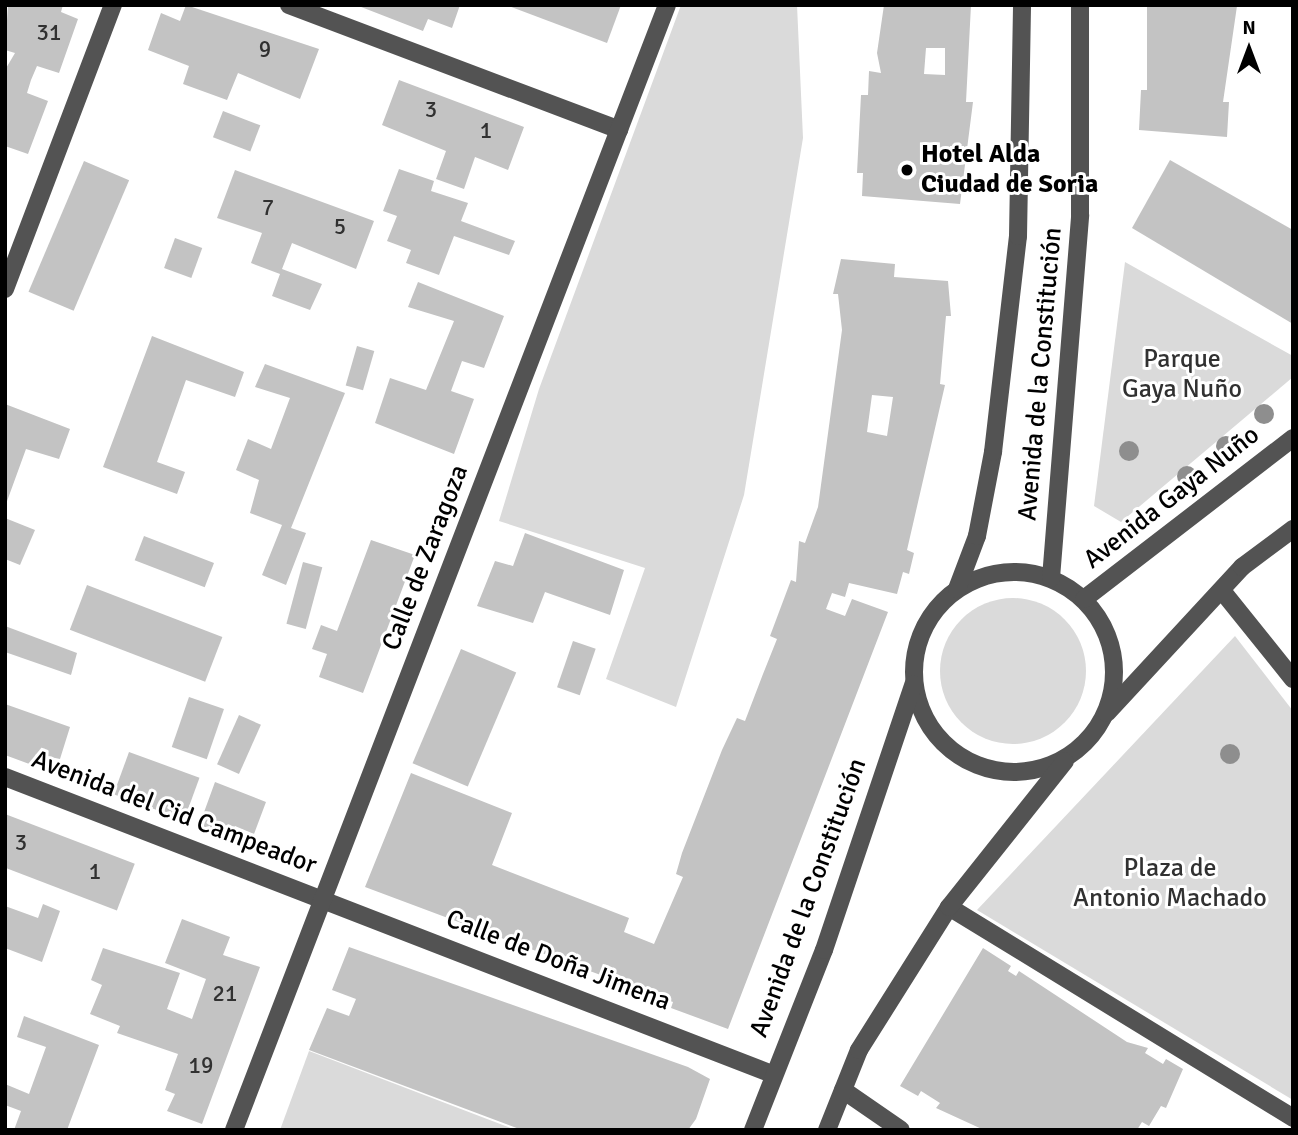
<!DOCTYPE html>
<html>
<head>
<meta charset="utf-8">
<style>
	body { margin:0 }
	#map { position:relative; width:1298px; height:1135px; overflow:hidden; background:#fff; font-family:Signika,sans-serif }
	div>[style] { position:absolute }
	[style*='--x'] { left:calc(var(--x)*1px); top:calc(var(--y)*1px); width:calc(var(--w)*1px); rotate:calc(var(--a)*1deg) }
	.green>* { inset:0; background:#dadada }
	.round { border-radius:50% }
	.building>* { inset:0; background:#c3c3c3; transform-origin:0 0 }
	.minor>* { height:18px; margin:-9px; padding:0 9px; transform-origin:9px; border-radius:9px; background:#535353 }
	.minor>.ring { margin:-9px; padding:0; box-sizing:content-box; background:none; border:18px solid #535353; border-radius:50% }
	.trees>* { width:20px; height:20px; margin:-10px; border-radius:50%; background:#8e8e8e }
	.dots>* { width:19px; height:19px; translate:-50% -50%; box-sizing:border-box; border:4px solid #fff; border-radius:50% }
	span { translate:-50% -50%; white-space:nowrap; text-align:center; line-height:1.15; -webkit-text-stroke:6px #fff; paint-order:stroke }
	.number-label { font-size:23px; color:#313131 }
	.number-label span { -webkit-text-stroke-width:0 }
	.poi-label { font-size:26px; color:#000; font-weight:700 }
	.left { translate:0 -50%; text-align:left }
	.park-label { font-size:26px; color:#313131 }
	.street-label { font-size:26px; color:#000 }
	.frame { position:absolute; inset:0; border:7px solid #000; pointer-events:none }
	.north { position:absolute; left:1214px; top:14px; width:70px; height:70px; -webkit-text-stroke:5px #fff; paint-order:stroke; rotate:0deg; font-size:19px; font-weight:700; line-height:28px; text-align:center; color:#000 }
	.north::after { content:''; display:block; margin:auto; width:24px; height:32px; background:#000; clip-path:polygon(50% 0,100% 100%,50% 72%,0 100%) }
</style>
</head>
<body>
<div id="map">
	<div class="green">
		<div style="clip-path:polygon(681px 5px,797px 5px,803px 138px,744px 495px,676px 707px,606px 679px,645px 568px,499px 521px,539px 389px)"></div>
		<div style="clip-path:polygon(1125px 262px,1293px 356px,1293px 377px,1121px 522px,1094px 506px)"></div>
		<div class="round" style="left:940px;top:598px;width:146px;height:146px"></div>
		<div style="clip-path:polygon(1235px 636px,1293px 711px,1293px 1100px,977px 910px)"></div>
		<div style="clip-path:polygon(309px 1051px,516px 1130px,280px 1130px)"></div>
	</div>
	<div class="building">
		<div style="clip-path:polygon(8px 5px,63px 5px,61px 12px,78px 19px,59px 73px,37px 66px,31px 80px,27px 93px,48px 101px,28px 154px,5px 146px,5px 70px,15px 53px,5px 50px)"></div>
		<div style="clip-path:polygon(186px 5px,319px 49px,300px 99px,238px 73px,227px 100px,183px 84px,189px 66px,148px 50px,161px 13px,180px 21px)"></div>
		<div style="clip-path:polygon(356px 5px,460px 5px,452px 28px,428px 19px,423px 31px)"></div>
		<div style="clip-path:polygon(506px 5px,621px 5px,607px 43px)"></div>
		<div style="clip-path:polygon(evenodd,884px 5px,971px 5px,966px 102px,973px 102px,960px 204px,862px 196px,863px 173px,857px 173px,861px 95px,868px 95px,869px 71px,881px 73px,877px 53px,884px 5px,926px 48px,945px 48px,945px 75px,924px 74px,926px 48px)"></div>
		<div style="clip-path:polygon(1147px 5px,1237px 6px,1223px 102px,1229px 102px,1227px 137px,1139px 130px,1141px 90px,1147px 90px)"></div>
		<div style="clip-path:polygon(399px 80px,524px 127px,508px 170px,475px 157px,464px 189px,436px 179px,446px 151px,382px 125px)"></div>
		<div style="left:223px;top:111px;width:40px;height:28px;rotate:21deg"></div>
		<div style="clip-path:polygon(1170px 160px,1293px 230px,1293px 324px,1132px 228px)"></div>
		<div style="left:84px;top:161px;width:49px;height:142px;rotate:23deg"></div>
		<div style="clip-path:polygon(399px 169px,434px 181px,431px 191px,468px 203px,461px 221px,515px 241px,509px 255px,454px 236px,439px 275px,406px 263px,411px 250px,387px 241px,397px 216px,383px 211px)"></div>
		<div style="clip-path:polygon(235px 170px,374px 221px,356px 269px,292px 243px,282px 269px,322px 284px,310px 310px,272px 296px,280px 274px,251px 263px,262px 233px,217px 218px)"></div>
		<div style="left:175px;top:238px;width:29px;height:32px;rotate:20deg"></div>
		<div style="clip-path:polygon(evenodd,841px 259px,895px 264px,894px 277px,948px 281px,951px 316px,946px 316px,940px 384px,945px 385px,907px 550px,914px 553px,909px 574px,903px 572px,897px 594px,849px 583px,845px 597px,832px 593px,826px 609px,845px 616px,852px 599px,888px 612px,728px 1029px,671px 1008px,673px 1002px,365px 887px,411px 773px,512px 813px,492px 865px,629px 918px,624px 932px,654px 944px,683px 877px,676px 874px,682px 853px,722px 750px,737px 718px,745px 721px,763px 674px,777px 639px,770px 636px,791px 580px,796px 582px,799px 541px,805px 543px,818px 507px,842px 330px,838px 294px,833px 294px,841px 259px,872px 395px,893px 397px,887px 436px,867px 432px,872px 395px)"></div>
		<div style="clip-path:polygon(418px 282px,504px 316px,484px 368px,462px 361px,451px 391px,474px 399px,454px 454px,375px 423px,390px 378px,426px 390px,454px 321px,408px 307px)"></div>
		<div style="clip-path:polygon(152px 336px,244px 372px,235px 397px,186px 380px,157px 462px,185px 472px,177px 494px,103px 467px)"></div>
		<div style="left:357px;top:346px;width:18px;height:41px;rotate:16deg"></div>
		<div style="clip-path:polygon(265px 364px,345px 393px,291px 528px,306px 533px,286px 585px,262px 575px,282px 525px,250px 513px,259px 480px,236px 470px,248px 439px,271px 449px,290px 398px,255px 387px)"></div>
		<div style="clip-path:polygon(5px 404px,70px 429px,59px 459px,26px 449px,6px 504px)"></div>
		<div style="clip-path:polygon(5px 518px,35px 530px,20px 565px,5px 559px)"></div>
		<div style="clip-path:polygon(525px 533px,624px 570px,610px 615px,545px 592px,533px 623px,477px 606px,495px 561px,513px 566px)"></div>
		<div style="left:144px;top:536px;width:75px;height:26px;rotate:21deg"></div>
		<div style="clip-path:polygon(371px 540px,415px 555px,363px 693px,319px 677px,327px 654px,312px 649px,321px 625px,337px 631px)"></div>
		<div style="left:303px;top:562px;width:20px;height:64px;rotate:15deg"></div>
		<div style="left:87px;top:585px;width:145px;height:48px;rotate:21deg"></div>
		<div style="clip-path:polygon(5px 626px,77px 653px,71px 675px,5px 652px)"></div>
		<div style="left:573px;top:641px;width:24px;height:49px;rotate:19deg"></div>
		<div style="left:461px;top:649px;width:60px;height:124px;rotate:23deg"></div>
		<div style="left:189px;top:697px;width:37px;height:53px;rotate:19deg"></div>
		<div style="clip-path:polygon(5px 704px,70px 727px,60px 759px,36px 754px,32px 765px,5px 755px)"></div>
		<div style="left:239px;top:715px;width:24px;height:54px;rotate:24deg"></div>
		<div style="left:129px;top:752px;width:75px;height:45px;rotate:20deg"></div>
		<div style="clip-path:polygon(215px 782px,266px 802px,254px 834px,235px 826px,231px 839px,199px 826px)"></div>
		<div style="left:5px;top:814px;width:139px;height:50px;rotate:21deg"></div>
		<div style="clip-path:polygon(43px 904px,60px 911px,42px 962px,5px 948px,5px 906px,38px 918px)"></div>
		<div style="clip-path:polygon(182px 919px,230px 937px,223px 955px,260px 967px,202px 1124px,167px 1111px,175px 1094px,165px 1090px,178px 1054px,117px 1033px,120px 1026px,90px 1014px,102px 985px,91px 980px,103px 948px,180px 973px,167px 1009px,192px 1019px,206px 979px,165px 963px)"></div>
		<div style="clip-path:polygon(349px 947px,688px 1067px,710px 1079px,696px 1119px,688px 1130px,522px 1130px,309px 1050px,327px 1008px,349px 1016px,356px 999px,332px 990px)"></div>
		<div style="clip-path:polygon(983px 948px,1011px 966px,1008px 971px,1016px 976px,1019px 971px,1127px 1042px,1148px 1048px,1145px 1053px,1163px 1064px,1166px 1059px,1183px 1069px,1166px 1108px,1161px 1106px,1149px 1126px,1142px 1122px,1137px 1130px,984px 1130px,936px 1108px,940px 1103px,921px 1091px,918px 1096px,900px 1086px)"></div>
		<div style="clip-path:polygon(24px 1016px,99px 1045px,67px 1130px,14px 1130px,21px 1111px,5px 1105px,5px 1084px,29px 1094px,46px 1047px,17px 1037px)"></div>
	</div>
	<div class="minor">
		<div style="--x:289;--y:5;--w:353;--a:20.7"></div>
		<div style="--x:5;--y:289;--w:304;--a:-69.2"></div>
		<div class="ring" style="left:914px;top:572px;width:182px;height:182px"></div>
		<div style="--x:1051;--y:578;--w:364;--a:-85.4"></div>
		<div style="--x:1080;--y:215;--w:210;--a:-90"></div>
		<div style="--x:957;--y:589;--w:57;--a:-69.3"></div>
		<div style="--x:977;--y:536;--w:86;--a:-79.2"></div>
		<div style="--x:993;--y:452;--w:217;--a:-83.4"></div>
		<div style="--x:1018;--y:236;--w:231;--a:-89"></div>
		<div style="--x:1223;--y:592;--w:112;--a:51.2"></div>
		<div style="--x:1084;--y:599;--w:264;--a:-37.6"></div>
		<div style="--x:1107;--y:713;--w:199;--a:-47.2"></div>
		<div style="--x:1242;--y:567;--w:64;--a:-36.7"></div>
		<div style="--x:5;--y:777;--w:822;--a:21.17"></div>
		<div style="--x:949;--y:907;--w:404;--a:31.5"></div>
		<div style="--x:843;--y:1090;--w:70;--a:34.6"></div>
		<div style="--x:234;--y:1130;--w:1205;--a:-68.95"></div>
		<div style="--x:753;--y:1130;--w:193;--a:-68.5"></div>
		<div style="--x:824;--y:950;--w:280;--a:-71.4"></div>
		<div style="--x:827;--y:1130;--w:86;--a:-68.2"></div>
		<div style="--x:859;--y:1050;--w:169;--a:-57.8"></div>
		<div style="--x:949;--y:907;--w:186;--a:-51.5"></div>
	</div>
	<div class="trees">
		<div style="left:1264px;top:414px"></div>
		<div style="left:1226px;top:446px"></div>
		<div style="left:1129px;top:451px"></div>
		<div style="left:1187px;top:476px"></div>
		<div style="left:1230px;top:754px"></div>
	</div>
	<div class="dots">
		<div style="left:907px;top:170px;background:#000"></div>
	</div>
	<div class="number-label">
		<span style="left:49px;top:33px">31</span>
		<span style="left:265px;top:50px">9</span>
		<span style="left:431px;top:110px">3</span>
		<span style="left:486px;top:131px">1</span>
		<span style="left:268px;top:208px">7</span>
		<span style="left:340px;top:227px">5</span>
		<span style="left:21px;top:843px">3</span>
		<span style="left:95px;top:872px">1</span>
		<span style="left:225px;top:994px">21</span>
		<span style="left:201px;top:1066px">19</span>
	</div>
	<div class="poi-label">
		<span class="left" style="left:921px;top:170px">Hotel Alda<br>Ciudad de Soria</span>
	</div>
	<div class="park-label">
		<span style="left:1182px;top:375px">Parque<br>Gaya Nuño</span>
		<span style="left:1170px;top:884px">Plaza de<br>Antonio Machado</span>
	</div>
	<div class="street-label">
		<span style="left:1041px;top:374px;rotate:-85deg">Avenida de la Constitución</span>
		<span style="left:1172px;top:498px;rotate:-38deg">Avenida Gaya Nuño</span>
		<span style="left:426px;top:558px;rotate:-69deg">Calle de Zaragoza</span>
		<span style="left:174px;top:813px;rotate:21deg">Avenida del Cid Campeador</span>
		<span style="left:809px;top:898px;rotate:-70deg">Avenida de la Constitución</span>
		<span style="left:558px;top:961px;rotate:21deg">Calle de Doña Jimena</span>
	</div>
	<div class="frame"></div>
	<div class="north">N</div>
</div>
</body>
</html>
